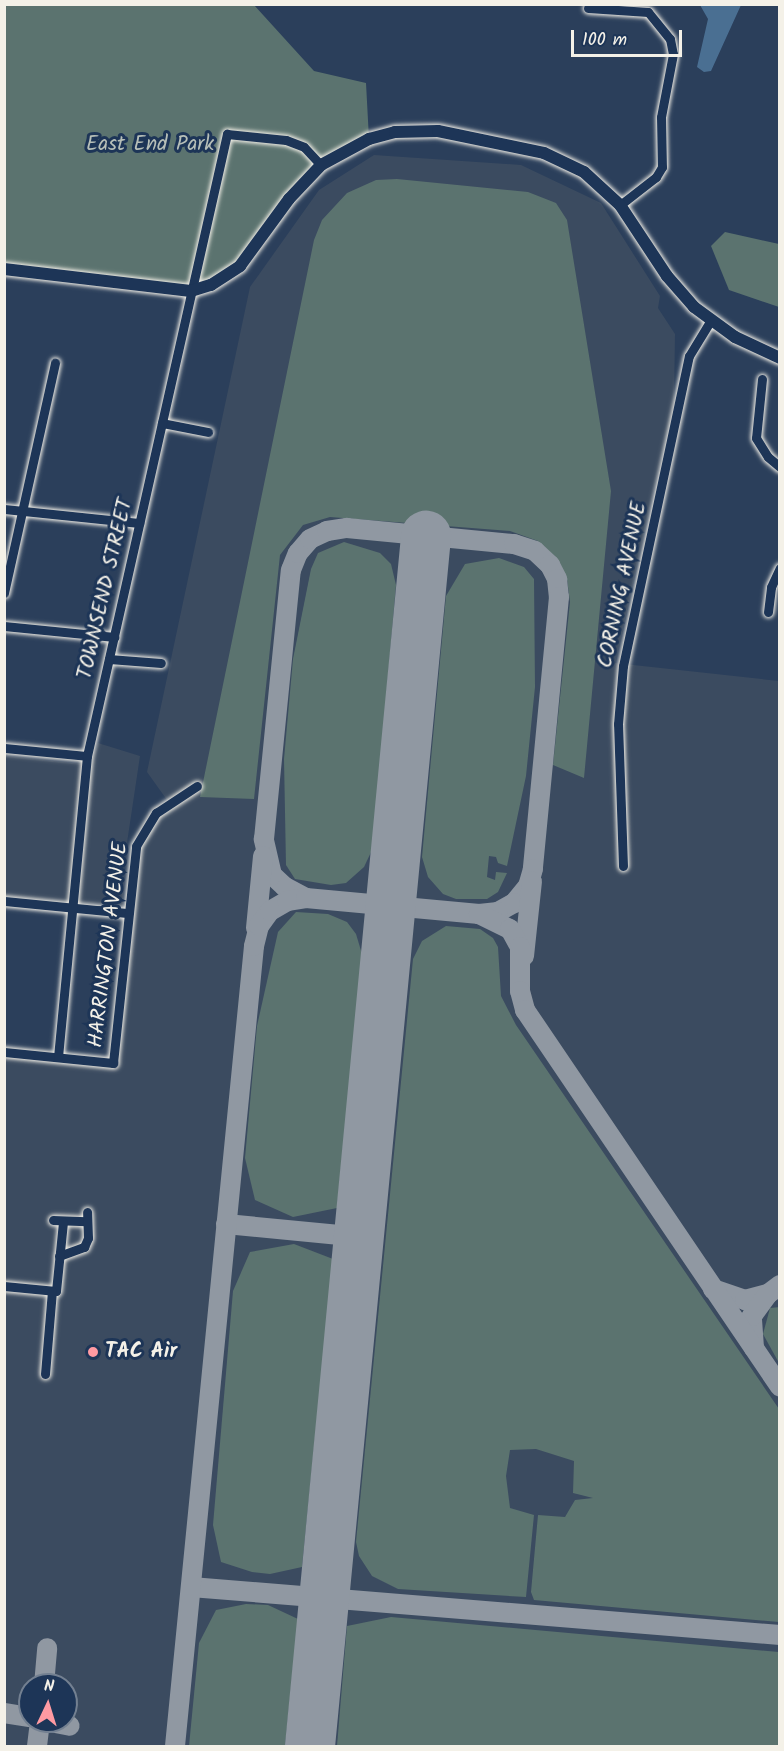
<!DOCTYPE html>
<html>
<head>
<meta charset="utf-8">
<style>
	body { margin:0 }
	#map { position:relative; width:784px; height:1751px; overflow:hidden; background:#2b3f5b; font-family:Kalam,sans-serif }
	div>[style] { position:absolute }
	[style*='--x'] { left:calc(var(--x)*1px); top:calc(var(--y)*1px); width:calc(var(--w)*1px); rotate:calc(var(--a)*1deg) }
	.built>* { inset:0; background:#3b4b60 }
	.green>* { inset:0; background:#5b736f }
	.water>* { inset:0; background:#4a6f92 }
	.taxiway>* { height:20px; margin:-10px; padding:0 10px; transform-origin:10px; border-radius:10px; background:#9098a2 }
	.runway>* { height:50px; margin:-25px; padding:0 25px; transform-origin:25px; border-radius:25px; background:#9098a2 }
	.roads { filter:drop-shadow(0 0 2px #f4f1e8) drop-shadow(0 0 2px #f4f1e8) }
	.minor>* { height:9px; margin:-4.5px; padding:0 4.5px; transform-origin:4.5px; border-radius:4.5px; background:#1d3557 }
	.secondary>* { height:12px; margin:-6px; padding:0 6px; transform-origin:6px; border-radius:6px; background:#1d3557 }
	.dots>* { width:16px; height:16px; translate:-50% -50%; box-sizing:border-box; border:3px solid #1d3557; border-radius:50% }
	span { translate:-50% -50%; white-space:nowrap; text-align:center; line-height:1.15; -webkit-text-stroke:6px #1d3557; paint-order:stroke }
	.park-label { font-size:21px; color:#b7bfb8 }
	.street-label { font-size:21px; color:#f4f1e8 }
	.poi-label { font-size:21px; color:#f4f1e8; font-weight:700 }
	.left { translate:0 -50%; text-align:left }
	.frame { position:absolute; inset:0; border:6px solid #f4f1e8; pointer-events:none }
	.north { position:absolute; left:18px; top:1673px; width:60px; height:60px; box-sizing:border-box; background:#1d3557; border:2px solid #738091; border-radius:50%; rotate:4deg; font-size:16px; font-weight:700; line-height:24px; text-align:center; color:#f4f1e8 }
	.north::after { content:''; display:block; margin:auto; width:21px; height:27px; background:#ff9aa2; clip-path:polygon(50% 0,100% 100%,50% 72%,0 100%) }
	.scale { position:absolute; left:571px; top:30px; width:111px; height:27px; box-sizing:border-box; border:3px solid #f4f1e8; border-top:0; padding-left:8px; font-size:18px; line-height:21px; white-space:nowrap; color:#f4f1e8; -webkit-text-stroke:4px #1d3557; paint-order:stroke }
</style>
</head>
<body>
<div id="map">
	<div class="built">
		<div style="clip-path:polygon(evenodd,374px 155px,521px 165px,601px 203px,660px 296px,658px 308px,675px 334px,674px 401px,615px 663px,779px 681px,779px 1746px,5px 1746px,5px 1057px,117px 1068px,129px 916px,140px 845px,167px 800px,147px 772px,250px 287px,319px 190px,374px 155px,30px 1685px,66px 1685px,66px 1721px,30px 1721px,30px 1685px)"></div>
		<div style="clip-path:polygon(98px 743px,140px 756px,124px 863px,123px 906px,5px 896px,5px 756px,91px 765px)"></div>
	</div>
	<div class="green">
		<div style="clip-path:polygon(5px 5px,254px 5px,314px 71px,366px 83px,369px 139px,321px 165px,240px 266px,191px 291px,5px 268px)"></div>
		<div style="clip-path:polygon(397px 179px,528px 192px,556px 203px,567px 220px,611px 491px,584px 778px,553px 765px,570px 602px,567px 579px,559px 561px,538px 541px,510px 531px,330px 517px,303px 525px,280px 555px,254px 799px,200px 797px,314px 240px,322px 220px,347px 193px,376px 180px)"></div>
		<div style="clip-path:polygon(725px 232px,779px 244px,779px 307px,729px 290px,711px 246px)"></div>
		<div style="clip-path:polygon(344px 542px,380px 553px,391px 564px,396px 585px,373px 848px,364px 867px,346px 883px,331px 885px,295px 879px,286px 865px,284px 759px,293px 659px,311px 569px,318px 553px)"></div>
		<div style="clip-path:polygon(499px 558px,524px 567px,534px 579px,535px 687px,526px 776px,507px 866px,498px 863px,496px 857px,489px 856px,487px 877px,495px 880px,496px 872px,507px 873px,498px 892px,487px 899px,456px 899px,443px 894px,428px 877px,422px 857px,446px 596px,465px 564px)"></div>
		<div style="clip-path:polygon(296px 912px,328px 914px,347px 922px,356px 934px,362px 954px,337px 1208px,293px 1217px,255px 1200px,245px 1158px,257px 1026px,278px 932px)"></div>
		<div style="clip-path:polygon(446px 926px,480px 929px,493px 938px,498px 947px,501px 996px,516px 1025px,779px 1409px,779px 1622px,534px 1600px,531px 1592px,538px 1515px,565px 1517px,575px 1500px,593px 1498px,573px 1493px,574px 1461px,536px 1449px,510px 1450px,506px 1476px,510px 1508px,534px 1515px,526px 1597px,398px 1589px,372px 1576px,359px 1556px,356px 1542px,413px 959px,422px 941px)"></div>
		<div style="clip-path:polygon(294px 1244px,333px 1259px,302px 1567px,270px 1574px,252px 1572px,221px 1562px,213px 1525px,233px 1291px,250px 1252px)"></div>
		<div style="clip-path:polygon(780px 1307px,780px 1363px,779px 1363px,763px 1334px,770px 1308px)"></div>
		<div style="clip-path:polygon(246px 1604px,268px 1605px,298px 1619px,285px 1746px,189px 1746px,199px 1643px,216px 1610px)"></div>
		<div style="clip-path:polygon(391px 1617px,779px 1652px,779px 1746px,337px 1746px,347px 1626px)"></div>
	</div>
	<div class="water">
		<div style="clip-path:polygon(700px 5px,741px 5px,711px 71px,704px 72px,697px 67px,708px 19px)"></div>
	</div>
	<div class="taxiway">
		<div style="--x:306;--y:898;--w:24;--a:-152"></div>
		<div style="--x:285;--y:887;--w:18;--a:-137"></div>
		<div style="--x:272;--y:875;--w:37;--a:-103"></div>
		<div style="--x:264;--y:839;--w:270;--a:-84.3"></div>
		<div style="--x:291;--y:570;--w:18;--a:-68"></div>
		<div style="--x:298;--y:553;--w:18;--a:-49"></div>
		<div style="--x:310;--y:539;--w:19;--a:-25"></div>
		<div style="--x:327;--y:531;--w:20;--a:-9"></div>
		<div style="--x:347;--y:528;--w:168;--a:5.5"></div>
		<div style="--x:514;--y:544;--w:22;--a:18"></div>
		<div style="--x:535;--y:551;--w:21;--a:43"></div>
		<div style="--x:550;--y:565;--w:16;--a:63"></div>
		<div style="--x:557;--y:579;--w:18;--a:84"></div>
		<div style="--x:559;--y:597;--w:273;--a:95.5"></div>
		<div style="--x:533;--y:869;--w:18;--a:106"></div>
		<div style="--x:528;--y:886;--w:22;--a:129"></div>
		<div style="--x:514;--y:903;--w:18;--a:151"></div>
		<div style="--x:498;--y:912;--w:19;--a:174"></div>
		<div style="--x:256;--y:928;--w:72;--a:-84.4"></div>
		<div style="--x:524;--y:956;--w:75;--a:-83.9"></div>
		<div style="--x:226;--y:1224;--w:135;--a:5.5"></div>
		<div style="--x:713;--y:1289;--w:34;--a:19"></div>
		<div style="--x:745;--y:1300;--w:24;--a:-15"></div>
		<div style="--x:768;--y:1294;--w:15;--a:-37"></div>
		<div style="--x:754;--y:1348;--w:32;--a:-94"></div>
		<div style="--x:752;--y:1316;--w:27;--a:-54"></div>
		<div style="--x:191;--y:1587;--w:591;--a:4.66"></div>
		<div style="--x:44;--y:1685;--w:37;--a:-85"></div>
		<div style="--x:4;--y:1713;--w:26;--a:9"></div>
		<div style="--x:45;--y:1721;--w:25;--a:11"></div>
		<div style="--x:37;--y:1746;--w:25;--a:-83"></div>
		<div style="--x:175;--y:1746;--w:804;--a:-84.36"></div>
		<div style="--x:254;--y:946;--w:21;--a:-76"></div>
		<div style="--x:259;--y:926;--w:19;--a:-54"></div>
		<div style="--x:270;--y:911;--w:20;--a:-30"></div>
		<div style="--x:287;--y:901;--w:19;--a:-9"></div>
		<div style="--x:306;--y:898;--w:174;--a:5.3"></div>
		<div style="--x:479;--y:914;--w:34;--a:26"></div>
		<div style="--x:510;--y:929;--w:21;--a:61"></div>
		<div style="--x:520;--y:947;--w:44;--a:90"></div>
		<div style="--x:520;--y:991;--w:20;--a:75"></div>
		<div style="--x:525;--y:1010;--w:455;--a:55.9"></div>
	</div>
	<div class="runway">
		<div style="--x:310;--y:1746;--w:1216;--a:-84.52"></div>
	</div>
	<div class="roads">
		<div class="minor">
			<div style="--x:588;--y:8;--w:60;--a:3.8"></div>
			<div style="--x:648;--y:12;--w:35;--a:51"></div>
			<div style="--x:670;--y:39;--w:15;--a:79"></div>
			<div style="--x:673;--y:54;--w:64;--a:100.8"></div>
			<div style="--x:661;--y:117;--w:50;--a:88.9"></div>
			<div style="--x:662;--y:167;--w:12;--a:121"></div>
			<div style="--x:656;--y:177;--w:46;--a:142.1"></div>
			<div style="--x:762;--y:379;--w:59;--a:95.8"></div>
			<div style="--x:756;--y:438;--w:22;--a:58"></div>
			<div style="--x:768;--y:457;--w:16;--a:40"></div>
			<div style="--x:162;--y:423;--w:47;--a:11.1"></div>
			<div style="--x:4;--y:509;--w:136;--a:5.9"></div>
			<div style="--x:4;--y:593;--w:236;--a:-77.5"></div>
			<div style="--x:768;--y:612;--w:25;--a:-83"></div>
			<div style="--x:771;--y:587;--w:21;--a:-65"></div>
			<div style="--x:4;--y:626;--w:111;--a:5.7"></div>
			<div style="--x:109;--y:659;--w:52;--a:4.4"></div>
			<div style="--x:4;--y:748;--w:83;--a:5.5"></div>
			<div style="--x:623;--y:866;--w:142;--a:-92"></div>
			<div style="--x:618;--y:724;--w:58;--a:-85.1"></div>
			<div style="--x:623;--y:666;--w:317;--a:-78"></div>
			<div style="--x:689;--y:356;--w:42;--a:-58.6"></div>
			<div style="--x:4;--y:901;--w:124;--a:5.6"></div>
			<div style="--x:4;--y:1052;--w:110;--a:5.8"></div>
			<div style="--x:113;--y:1063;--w:218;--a:-83.9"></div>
			<div style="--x:136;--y:846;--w:39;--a:-59"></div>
			<div style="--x:156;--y:813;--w:49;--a:-33.4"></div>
			<div style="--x:58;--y:1057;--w:302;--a:-84.5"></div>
			<div style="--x:87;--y:756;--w:638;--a:-77.32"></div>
			<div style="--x:227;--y:134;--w:59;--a:5.8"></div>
			<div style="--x:286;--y:140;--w:19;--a:21"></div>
			<div style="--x:304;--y:147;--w:25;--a:47"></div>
			<div style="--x:53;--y:1220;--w:33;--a:2"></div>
			<div style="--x:59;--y:1256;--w:27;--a:-20"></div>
			<div style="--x:84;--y:1247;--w:10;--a:-66"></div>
			<div style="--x:88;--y:1238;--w:26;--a:-92"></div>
			<div style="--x:4;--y:1286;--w:52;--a:5.5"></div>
			<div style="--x:56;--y:1291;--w:69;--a:-84.2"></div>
			<div style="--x:45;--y:1374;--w:83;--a:-85.2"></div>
		</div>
		<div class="secondary">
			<div style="--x:4;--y:269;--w:188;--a:6.7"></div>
			<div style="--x:191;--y:291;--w:21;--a:-17"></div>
			<div style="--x:211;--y:285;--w:35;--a:-33"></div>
			<div style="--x:240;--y:266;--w:83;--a:-53.8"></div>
			<div style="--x:289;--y:199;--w:47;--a:-46.7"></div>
			<div style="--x:321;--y:165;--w:55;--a:-28.4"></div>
			<div style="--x:369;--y:139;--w:27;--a:-15"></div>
			<div style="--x:395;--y:132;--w:43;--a:-1.3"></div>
			<div style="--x:438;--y:131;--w:108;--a:11.7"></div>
			<div style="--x:544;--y:153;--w:44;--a:25.4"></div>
			<div style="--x:584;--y:172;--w:49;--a:42.5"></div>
			<div style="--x:620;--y:205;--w:85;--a:56.5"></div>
			<div style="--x:667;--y:276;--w:41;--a:48.9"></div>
			<div style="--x:694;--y:307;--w:51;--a:36.2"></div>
			<div style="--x:735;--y:337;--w:50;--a:25"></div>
		</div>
	</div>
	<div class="dots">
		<div style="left:93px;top:1352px;background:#ff9aa2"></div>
	</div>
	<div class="park-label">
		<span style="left:150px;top:145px">East End Park</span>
	</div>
	<div class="street-label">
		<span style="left:623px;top:585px;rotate:-78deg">CORNING AVENUE</span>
		<span style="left:106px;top:589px;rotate:-77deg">TOWNSEND STREET</span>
		<span style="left:109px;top:945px;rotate:-83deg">HARRINGTON AVENUE</span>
	</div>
	<div class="poi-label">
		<span class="left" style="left:105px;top:1352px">TAC Air</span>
	</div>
	<div class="frame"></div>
	<div class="north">N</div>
	<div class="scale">100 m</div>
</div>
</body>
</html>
